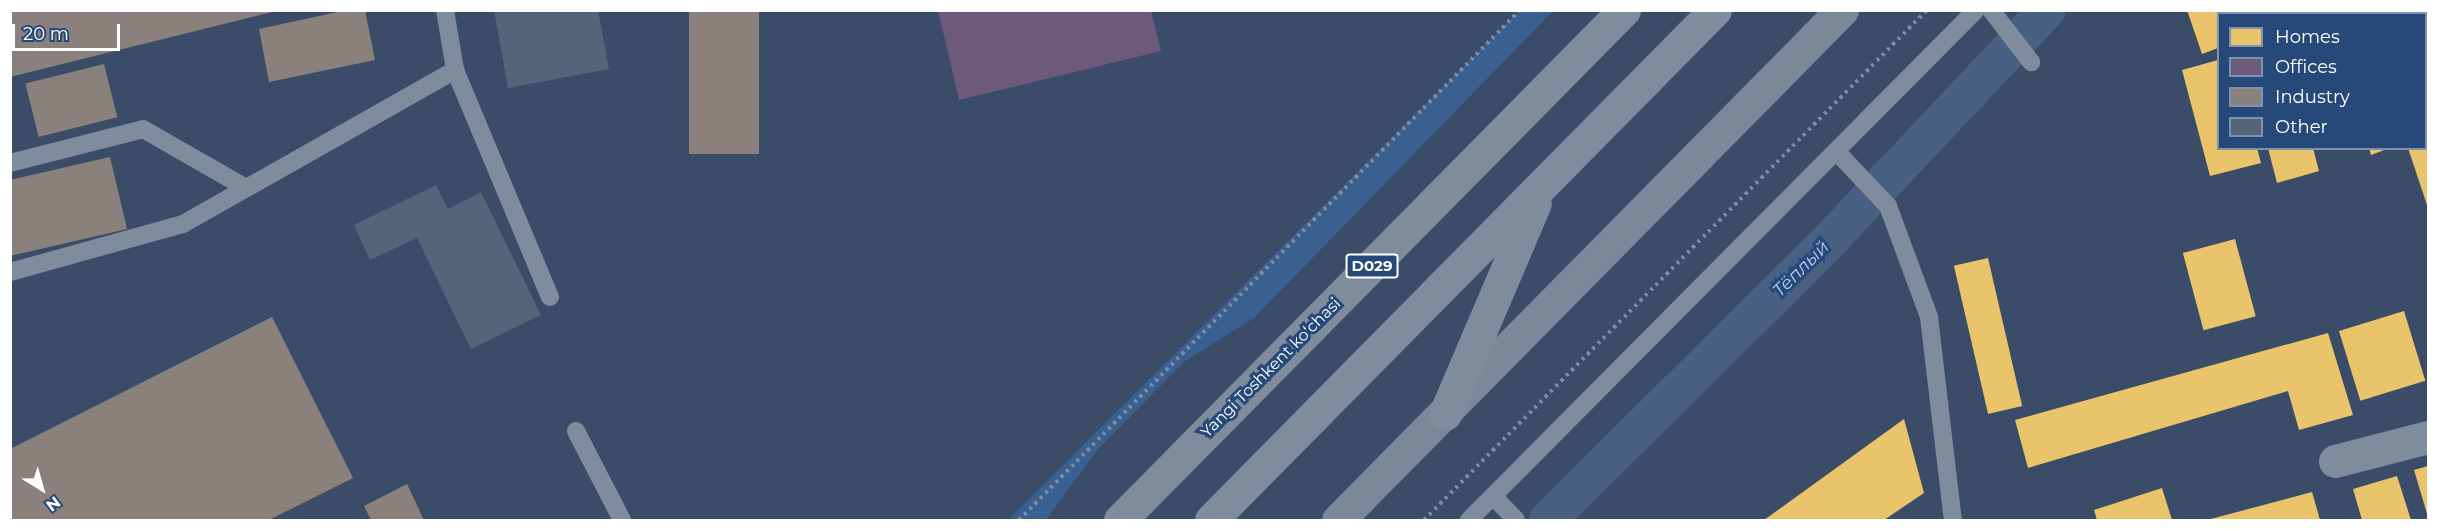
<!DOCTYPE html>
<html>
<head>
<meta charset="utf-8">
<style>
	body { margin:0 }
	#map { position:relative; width:2439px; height:531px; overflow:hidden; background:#3a4c67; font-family:Montserrat,sans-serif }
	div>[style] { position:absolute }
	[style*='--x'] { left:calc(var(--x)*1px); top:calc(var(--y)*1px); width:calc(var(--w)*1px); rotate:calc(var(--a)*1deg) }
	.green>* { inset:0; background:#3a6091 }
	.homes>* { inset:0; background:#e9c46a; transform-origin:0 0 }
	.offices>* { inset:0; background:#6d597a }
	.industry>* { inset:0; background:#8a817c; transform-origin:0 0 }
	.canal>* { height:38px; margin:-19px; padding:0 19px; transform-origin:19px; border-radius:19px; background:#486183 }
	.building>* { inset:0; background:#546479 }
	.path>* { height:4px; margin-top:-2px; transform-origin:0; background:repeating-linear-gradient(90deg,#7e8c9e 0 3px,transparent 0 7.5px) }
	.service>* { height:18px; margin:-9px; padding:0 9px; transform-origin:9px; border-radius:9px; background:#7e8c9e }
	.minor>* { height:33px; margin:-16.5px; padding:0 16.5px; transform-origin:16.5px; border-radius:16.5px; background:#7e8c9e }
	.secondary>* { height:33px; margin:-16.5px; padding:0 16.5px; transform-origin:16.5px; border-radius:16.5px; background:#7a889a }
	.trunk>* { height:33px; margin:-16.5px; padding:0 16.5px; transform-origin:16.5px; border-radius:16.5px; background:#7f8c9e }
	span { translate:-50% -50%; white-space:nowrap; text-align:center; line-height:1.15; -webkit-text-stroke:6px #27497a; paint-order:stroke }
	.shield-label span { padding:2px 4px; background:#27497a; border:2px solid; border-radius:4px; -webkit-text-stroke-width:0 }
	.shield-label { font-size:15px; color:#fff; font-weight:700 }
	.street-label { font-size:16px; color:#fff }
	.water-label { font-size:18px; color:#b5cdec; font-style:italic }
	.frame { position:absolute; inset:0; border:12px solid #fff; pointer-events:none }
	.legend { position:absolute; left:2217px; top:12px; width:210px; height:138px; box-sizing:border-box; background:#27497a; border:2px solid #7d92af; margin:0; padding:8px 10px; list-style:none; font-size:18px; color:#fff }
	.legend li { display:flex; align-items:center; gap:12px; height:30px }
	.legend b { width:30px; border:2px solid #7d92af }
	.north { position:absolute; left:12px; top:459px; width:60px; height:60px; -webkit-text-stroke:4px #27497a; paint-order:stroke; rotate:143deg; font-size:16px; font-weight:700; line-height:24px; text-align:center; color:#fff }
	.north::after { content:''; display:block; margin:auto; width:21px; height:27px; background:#fff; clip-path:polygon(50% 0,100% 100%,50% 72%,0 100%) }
	.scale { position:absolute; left:12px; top:24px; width:108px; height:27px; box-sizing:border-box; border:3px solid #fff; border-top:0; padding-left:8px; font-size:18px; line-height:21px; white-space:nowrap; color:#fff; -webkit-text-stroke:4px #27497a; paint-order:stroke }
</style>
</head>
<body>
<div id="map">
	<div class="green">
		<div style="clip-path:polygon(1520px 10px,1553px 11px,1254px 318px,1185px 361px,1098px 449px,1046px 520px,1008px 520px)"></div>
	</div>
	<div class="homes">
		<div style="clip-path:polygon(2187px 10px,2241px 10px,2242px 14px,2218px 14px,2218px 48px,2202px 54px)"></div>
		<div style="clip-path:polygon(2218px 60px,2218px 148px,2257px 148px,2261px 163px,2210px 176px,2182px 70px)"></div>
		<div style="left:2428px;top:71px;width:62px;height:2px;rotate:90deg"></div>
		<div style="clip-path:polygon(2428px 141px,2428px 208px,2408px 148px,2426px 148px)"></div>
		<div style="clip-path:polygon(2268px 148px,2313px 148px,2319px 171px,2277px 183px)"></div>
		<div style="clip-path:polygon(2369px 148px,2387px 148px,2387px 149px,2371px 155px)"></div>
		<div style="left:2235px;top:239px;width:80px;height:54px;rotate:75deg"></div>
		<div style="left:1988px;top:258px;width:152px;height:35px;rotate:77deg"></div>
		<div style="left:2404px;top:311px;width:73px;height:68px;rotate:73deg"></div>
		<div style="clip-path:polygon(2328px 333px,2353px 415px,2299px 430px,2288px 391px,2028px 468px,2015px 420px)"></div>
		<div style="clip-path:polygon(1904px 419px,1924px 493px,1884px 520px,1764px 520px)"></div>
		<div style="clip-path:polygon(2428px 466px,2428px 517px,2414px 470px)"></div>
		<div style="clip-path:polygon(2397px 476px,2411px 520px,2362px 520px,2353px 489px)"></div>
		<div style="clip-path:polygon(2162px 488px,2172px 520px,2097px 520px,2094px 510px)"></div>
		<div style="clip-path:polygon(2312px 492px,2320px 520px,2207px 520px)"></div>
	</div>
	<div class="offices">
		<div style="clip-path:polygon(938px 10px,1151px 10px,1161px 51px,959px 100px)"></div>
	</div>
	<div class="industry">
		<div style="clip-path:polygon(10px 10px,276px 10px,276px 11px,10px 77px)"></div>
		<div style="clip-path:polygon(347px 10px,365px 10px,375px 60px,269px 82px,259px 29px)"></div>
		<div style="left:689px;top:10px;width:70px;height:144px"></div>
		<div style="left:104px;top:64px;width:55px;height:81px;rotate:76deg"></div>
		<div style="clip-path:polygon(110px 157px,127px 229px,10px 256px,10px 180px)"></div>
		<div style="clip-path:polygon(272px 317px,353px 478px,269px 520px,10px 520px,10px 449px)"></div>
		<div style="clip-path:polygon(407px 484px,424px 520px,371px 520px,364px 506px)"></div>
	</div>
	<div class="canal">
		<div style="--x:1548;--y:520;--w:397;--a:-44.8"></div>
		<div style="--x:1830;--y:240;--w:316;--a:-46.7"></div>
	</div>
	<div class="building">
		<div style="clip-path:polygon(494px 10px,598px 10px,609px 69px,508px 88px)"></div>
		<div style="clip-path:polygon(436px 185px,448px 209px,481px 192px,541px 315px,471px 349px,417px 238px,370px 260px,354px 225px)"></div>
	</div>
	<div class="path">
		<div style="--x:1019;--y:520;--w:715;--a:-45.51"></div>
		<div style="--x:1424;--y:520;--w:716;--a:-45.4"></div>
	</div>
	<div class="service">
		<div style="--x:445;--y:10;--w:61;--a:80.5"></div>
		<div style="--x:455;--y:70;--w:246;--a:67.3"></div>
		<div style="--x:1991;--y:10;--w:66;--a:52.4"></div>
		<div style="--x:1836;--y:151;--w:76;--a:46.6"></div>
		<div style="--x:1888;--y:206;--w:118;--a:69.7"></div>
		<div style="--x:1929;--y:317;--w:204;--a:83.3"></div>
		<div style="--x:10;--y:163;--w:137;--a:-14.3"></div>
		<div style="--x:143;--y:129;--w:119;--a:29.8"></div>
		<div style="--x:10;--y:272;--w:180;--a:-15.5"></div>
		<div style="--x:183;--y:224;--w:313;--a:-29.5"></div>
		<div style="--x:576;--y:431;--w:100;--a:62.7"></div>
		<div style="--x:1493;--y:496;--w:33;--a:46"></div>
		<div style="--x:1469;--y:520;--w:719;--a:-45.17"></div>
	</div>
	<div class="minor">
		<div style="--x:2335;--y:461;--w:96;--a:-14.5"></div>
	</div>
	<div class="secondary">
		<div style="--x:1338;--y:520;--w:717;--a:-45.34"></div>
	</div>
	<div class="trunk">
		<div style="--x:1445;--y:414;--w:229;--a:-66.9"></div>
		<div style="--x:1120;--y:520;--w:717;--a:-45.34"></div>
		<div style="--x:1211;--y:520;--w:717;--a:-45.34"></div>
	</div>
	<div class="shield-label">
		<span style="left:1372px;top:266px">D029</span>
	</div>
	<div class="street-label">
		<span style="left:1271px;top:368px;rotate:-45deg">Yangi Toshkent ko‘chasi</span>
	</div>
	<div class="water-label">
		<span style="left:1801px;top:269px;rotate:-45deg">Тёплый</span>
	</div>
	<div class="frame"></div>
	<ul class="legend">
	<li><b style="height:16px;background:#e9c46a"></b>Homes</li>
	<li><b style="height:16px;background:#6d597a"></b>Offices</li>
	<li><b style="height:16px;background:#8a817c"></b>Industry</li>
	<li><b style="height:16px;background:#546479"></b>Other</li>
	</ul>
	<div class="north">N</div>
	<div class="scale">20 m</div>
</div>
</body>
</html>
